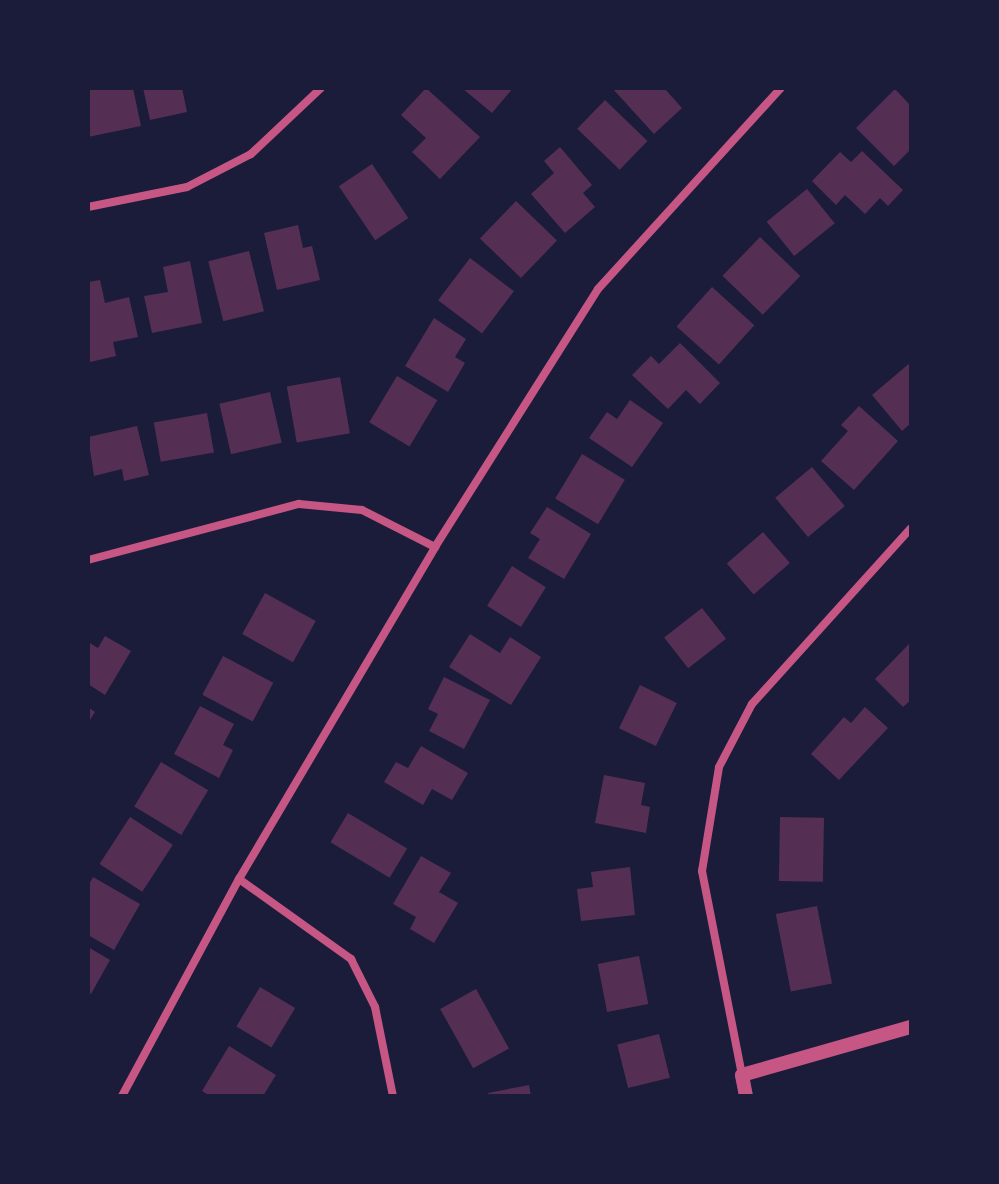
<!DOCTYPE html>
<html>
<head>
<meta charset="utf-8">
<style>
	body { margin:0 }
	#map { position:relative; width:999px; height:1184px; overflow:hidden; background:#1b1b3a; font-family:"IBM Plex Serif",serif }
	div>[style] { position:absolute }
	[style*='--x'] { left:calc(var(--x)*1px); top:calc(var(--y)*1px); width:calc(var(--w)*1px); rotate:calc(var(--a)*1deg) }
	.building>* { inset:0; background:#542f53; transform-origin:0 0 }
	.minor>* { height:8px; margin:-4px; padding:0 4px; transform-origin:4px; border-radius:4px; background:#c65784 }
	.tertiary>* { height:14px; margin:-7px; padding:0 7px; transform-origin:7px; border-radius:7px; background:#c65784 }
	span { translate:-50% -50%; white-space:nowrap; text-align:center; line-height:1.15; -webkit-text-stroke:6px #1b1b3a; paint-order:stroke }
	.frame { position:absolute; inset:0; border:90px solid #1b1b3a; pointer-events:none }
</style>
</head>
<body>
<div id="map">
	<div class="building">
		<div style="clip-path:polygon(88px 88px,133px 88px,141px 126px,88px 137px)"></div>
		<div style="clip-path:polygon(143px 88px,182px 88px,187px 112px,150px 120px)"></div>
		<div style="clip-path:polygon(426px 88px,480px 137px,440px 179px,412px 152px,426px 138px,401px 115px)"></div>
		<div style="clip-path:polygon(462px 88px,513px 88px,492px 113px)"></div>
		<div style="clip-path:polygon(612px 88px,664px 88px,682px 108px,654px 134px)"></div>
		<div style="clip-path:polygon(895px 89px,911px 106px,911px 149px,894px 166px,856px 128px)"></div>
		<div style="left:605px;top:100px;width:59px;height:40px;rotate:44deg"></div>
		<div style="clip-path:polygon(560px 147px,592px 185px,583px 193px,595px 207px,565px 233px,531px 194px,554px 173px,544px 161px)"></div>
		<div style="clip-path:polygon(862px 151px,903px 190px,888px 206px,880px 198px,865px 214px,845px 195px,836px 205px,812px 181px,840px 152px,851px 162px)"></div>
		<div style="left:372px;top:164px;width:65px;height:40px;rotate:56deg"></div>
		<div style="left:807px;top:189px;width:44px;height:52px;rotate:51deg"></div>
		<div style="left:516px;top:201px;width:57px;height:52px;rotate:44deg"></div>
		<div style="clip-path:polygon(298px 225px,303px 248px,312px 246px,320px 280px,277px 290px,264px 233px)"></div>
		<div style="left:760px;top:237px;width:56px;height:54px;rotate:44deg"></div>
		<div style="left:249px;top:251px;width:62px;height:42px;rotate:76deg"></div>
		<div style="left:470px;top:258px;width:55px;height:53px;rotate:37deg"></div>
		<div style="clip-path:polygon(190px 261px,202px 323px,152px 333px,144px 296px,168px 292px,163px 267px)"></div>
		<div style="clip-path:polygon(100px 280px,105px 303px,129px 297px,138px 337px,113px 342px,116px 356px,90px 362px,88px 282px)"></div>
		<div style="left:712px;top:287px;width:57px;height:53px;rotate:42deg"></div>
		<div style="clip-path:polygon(434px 318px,466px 339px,455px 357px,465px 363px,448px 392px,405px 366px)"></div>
		<div style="clip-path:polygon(680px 343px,720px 383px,700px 404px,686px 390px,668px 409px,632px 375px,651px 356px,659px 364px)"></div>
		<div style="clip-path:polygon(911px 362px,911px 423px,902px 431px,872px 395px)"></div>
		<div style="left:397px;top:376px;width:47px;height:54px;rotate:31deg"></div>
		<div style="left:340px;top:377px;width:57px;height:54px;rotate:80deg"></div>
		<div style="left:270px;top:392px;width:52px;height:52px;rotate:77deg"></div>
		<div style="clip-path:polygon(630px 400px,663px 423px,632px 467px,589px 438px,607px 412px,617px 419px)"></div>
		<div style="clip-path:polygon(859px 406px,898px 441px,854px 490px,821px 461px,848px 431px,841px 425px)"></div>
		<div style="left:207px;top:413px;width:40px;height:54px;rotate:80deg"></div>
		<div style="clip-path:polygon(137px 426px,149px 475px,124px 481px,122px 469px,94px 476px,88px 437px)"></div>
		<div style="left:582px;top:454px;width:50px;height:52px;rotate:31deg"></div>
		<div style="left:812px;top:467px;width:51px;height:48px;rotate:50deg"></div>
		<div style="clip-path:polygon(547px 507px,591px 534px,564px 579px,528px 558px,540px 539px,530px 533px)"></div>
		<div style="left:763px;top:532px;width:41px;height:48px;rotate:49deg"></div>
		<div style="left:512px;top:566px;width:40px;height:47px;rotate:32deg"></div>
		<div style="left:265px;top:593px;width:58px;height:47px;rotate:29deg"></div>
		<div style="left:702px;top:608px;width:39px;height:48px;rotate:52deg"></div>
		<div style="clip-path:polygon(470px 634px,500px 653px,510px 637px,541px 657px,511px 705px,449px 667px)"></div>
		<div style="clip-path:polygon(105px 636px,131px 651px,105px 695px,88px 684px,88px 642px,98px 648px)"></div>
		<div style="clip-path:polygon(909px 644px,911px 700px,903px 707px,875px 679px)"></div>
		<div style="left:223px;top:656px;width:57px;height:44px;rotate:28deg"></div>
		<div style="clip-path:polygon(444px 677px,490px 700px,464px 749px,429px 731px,438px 714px,428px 709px)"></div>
		<div style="left:640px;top:685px;width:41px;height:48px;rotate:26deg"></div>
		<div style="clip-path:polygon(200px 706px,234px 724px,223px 745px,233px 750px,219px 778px,174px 754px)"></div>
		<div style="clip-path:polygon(88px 707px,95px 712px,88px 723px)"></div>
		<div style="clip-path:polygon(865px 707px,888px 728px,839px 780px,811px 754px,844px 717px,851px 723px)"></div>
		<div style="clip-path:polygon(421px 746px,468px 773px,452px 800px,432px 789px,423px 805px,384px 782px,396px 762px,408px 768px)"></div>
		<div style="left:161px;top:762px;width:55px;height:52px;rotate:31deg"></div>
		<div style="clip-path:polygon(604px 775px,645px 783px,641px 805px,650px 807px,646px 833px,595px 823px)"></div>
		<div style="left:348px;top:813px;width:69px;height:34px;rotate:31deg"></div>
		<div style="left:130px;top:817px;width:51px;height:56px;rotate:33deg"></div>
		<div style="left:780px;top:817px;width:44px;height:64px;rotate:1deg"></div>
		<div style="clip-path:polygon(421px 856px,451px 873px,439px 892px,458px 903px,434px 943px,410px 929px,416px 917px,393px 904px)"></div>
		<div style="clip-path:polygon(630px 867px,635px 915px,581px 921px,577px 889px,593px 887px,591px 872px)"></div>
		<div style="clip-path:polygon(93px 877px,140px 904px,114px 950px,88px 935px,88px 886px)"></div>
		<div style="left:817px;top:906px;width:79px;height:42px;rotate:79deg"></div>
		<div style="clip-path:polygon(88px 947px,110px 960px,91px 994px,88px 993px)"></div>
		<div style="left:639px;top:956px;width:49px;height:42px;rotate:79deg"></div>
		<div style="left:260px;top:987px;width:41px;height:46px;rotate:31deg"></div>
		<div style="left:476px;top:989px;width:68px;height:41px;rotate:61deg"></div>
		<div style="left:659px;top:1034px;width:45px;height:43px;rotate:76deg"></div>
		<div style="clip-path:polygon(229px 1046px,276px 1075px,263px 1096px,210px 1096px,202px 1091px)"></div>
		<div style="clip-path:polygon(529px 1085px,531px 1096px,489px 1096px,488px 1093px)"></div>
	</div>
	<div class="minor">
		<div style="--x:88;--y:207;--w:101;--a:-11.4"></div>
		<div style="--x:187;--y:187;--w:72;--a:-27.3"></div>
		<div style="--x:251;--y:154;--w:96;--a:-43.3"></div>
		<div style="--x:88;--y:560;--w:218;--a:-14.9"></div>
		<div style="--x:299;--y:504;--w:63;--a:5.4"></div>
		<div style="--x:362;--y:510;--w:82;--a:26.9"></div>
		<div style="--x:239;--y:879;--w:138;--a:35.5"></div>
		<div style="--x:351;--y:959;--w:54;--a:63.4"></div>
		<div style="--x:375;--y:1007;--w:91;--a:78.6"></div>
		<div style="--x:742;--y:1075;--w:208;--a:-101.1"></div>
		<div style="--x:702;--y:871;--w:105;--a:-80.7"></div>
		<div style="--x:719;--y:767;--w:71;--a:-62.4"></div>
		<div style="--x:752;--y:704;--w:237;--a:-47.9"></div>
		<div style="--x:122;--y:1096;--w:247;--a:-61.7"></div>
		<div style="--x:239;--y:879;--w:386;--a:-59.4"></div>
		<div style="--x:435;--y:547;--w:305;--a:-57.7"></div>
		<div style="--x:598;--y:289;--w:272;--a:-47.7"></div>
	</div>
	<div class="tertiary">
		<div style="--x:746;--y:1096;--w:21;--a:-101"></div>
		<div style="--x:742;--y:1075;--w:176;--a:-15.9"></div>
	</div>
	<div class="frame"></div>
</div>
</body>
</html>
